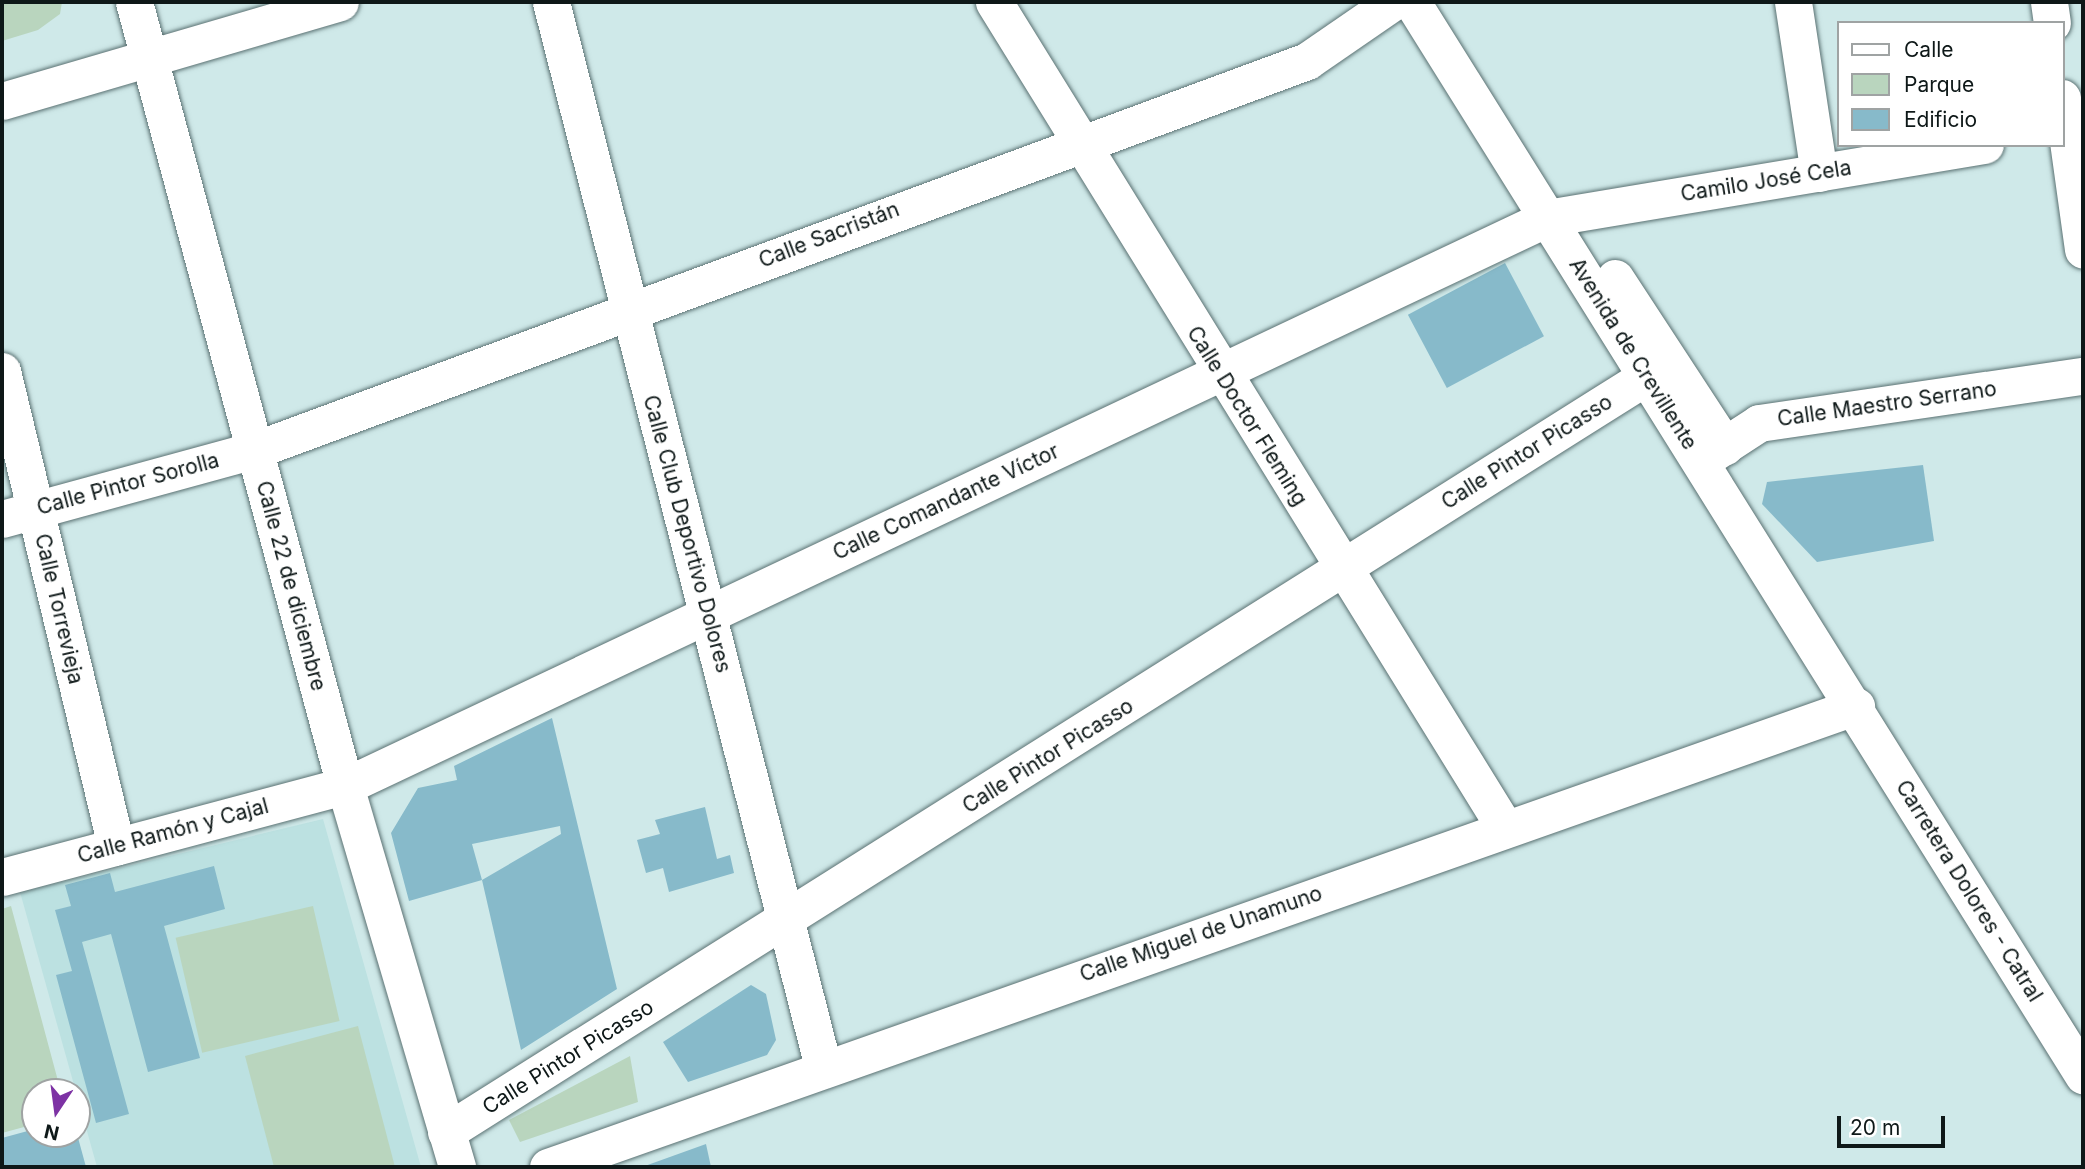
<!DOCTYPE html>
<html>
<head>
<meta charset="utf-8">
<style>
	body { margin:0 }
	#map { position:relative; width:2085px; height:1169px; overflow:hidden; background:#cfe9e9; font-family:Inter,sans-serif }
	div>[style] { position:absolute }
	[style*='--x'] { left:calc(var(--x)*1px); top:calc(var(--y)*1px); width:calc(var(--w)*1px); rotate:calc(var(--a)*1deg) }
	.built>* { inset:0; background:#bce1e1 }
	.green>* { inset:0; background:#b9d5be; transform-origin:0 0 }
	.building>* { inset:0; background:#87baca; transform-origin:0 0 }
	.roads { filter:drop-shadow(0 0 2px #5a7172) drop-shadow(0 0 2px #5a7172) }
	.minor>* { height:37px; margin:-18.5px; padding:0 18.5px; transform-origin:18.5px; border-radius:18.5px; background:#fff }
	span { translate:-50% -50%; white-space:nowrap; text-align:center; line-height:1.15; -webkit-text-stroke:5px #fff; paint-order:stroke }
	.street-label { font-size:21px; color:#0e1818 }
	.frame { position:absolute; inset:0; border:4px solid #0e1818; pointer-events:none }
	.legend { position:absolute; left:1837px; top:21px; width:228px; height:126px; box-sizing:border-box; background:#fff; border:2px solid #9fa3a3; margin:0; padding:9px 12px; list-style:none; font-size:21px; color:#0e1818 }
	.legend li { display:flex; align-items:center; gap:14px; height:35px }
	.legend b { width:35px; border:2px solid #9fa3a3 }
	.north { position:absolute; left:21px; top:1078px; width:70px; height:70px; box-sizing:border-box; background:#fff; border:2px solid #9fa3a3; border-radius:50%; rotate:193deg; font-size:19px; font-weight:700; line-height:28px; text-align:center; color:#0e1818 }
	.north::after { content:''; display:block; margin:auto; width:24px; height:32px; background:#7d32a4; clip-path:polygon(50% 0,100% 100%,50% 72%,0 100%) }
	.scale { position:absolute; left:1837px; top:1116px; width:108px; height:32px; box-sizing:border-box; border:4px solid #0e1818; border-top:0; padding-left:9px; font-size:21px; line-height:24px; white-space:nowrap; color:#0e1818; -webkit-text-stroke:5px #fff; paint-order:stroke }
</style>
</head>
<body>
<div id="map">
	<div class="built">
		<div style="clip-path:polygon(323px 819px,421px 1167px,97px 1167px,20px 892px)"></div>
	</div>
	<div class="green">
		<div style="clip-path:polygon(2px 2px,62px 2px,60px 14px,38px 30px,2px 41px)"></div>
		<div style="clip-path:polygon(11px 906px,61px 1092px,35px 1092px,35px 1124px,2px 1133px,2px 909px)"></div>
		<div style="left:313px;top:906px;width:118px;height:141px;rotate:77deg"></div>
		<div style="clip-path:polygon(358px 1026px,395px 1167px,274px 1167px,245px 1056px)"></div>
		<div style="clip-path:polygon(630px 1056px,638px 1102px,520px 1142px,509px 1120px)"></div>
	</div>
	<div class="building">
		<div style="left:1505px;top:263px;width:83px;height:110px;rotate:62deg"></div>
		<div style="clip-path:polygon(1923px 465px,1934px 541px,1817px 562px,1762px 504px,1767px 482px)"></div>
		<div style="clip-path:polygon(552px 718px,617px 989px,521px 1050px,482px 880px,561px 834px,560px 826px,472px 844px,482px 880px,409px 901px,391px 833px,418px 788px,457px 780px,454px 766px)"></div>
		<div style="clip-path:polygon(705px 807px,717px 859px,730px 855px,734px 873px,669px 892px,663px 868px,646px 873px,637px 840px,660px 834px,655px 820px)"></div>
		<div style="clip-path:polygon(214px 866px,225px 909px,164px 926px,200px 1058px,148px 1072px,111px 934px,82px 942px,129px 1114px,96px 1123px,56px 975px,72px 971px,55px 910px,71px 906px,65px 885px,110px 873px,115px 892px)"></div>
		<div style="clip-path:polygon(751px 985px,766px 994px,776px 1040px,767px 1055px,688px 1082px,663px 1042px)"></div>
		<div style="clip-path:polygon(35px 1129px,77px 1134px,86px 1167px,2px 1167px,2px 1138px)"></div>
		<div style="clip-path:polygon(706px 1144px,711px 1167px,642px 1167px)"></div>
	</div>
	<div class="roads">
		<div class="minor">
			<div style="--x:134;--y:2;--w:812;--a:74.94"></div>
			<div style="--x:345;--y:786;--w:397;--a:73.6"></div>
			<div style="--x:551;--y:2;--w:1099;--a:75.67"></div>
			<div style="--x:994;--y:2;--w:971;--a:58.26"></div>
			<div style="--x:1412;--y:2;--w:1266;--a:57.98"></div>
			<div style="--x:1793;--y:2;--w:173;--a:81.4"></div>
			<div style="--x:2049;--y:2;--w:21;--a:82"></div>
			<div style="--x:2062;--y:98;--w:153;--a:82.1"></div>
			<div style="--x:2;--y:101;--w:352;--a:-16.3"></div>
			<div style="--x:1615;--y:278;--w:201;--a:56.8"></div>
			<div style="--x:2;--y:371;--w:489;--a:76.5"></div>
			<div style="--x:1701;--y:461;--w:69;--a:-33.2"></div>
			<div style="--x:1759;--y:423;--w:327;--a:-8.3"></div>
			<div style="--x:2;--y:519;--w:262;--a:-15.3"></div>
			<div style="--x:255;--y:450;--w:1122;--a:-20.29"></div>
			<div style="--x:1307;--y:61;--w:104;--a:-34.5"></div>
			<div style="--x:2;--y:877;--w:355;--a:-14.9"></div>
			<div style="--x:345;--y:786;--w:1329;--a:-25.29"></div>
			<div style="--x:1547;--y:218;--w:444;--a:-9.5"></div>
			<div style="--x:446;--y:1132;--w:1419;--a:-32.19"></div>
			<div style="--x:548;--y:1167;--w:1387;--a:-19.41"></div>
		</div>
	</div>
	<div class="street-label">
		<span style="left:1766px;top:181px;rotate:-9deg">Camilo José Cela</span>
		<span style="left:829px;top:235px;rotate:-21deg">Calle Sacristán</span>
		<span style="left:1633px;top:354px;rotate:58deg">Avenida de Crevillente</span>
		<span style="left:1887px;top:404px;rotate:-8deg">Calle Maestro Serrano</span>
		<span style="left:1247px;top:416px;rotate:58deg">Calle Doctor Fleming</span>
		<span style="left:1527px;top:452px;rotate:-32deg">Calle Pintor Picasso</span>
		<span style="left:128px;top:484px;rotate:-15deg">Calle Pintor Sorolla</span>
		<span style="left:946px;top:502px;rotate:-25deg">Calle Comandante Víctor</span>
		<span style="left:687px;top:534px;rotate:75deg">Calle Club Deportivo Dolores</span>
		<span style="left:291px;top:586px;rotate:75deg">Calle 22 de diciembre</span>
		<span style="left:59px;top:609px;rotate:77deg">Calle Torrevieja</span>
		<span style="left:1048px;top:756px;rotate:-32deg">Calle Pintor Picasso</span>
		<span style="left:173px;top:831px;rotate:-15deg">Calle Ramón y Cajal</span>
		<span style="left:1969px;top:891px;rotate:58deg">Carretera Dolores - Catral</span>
		<span style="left:1201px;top:934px;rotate:-19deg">Calle Miguel de Unamuno</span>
		<span style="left:568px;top:1057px;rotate:-32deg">Calle Pintor Picasso</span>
	</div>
	<div class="frame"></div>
	<ul class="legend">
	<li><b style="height:9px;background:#fff"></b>Calle</li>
	<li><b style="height:19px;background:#b9d5be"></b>Parque</li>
	<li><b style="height:19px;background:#87baca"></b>Edificio</li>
	</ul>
	<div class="north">N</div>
	<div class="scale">20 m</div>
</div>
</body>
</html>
